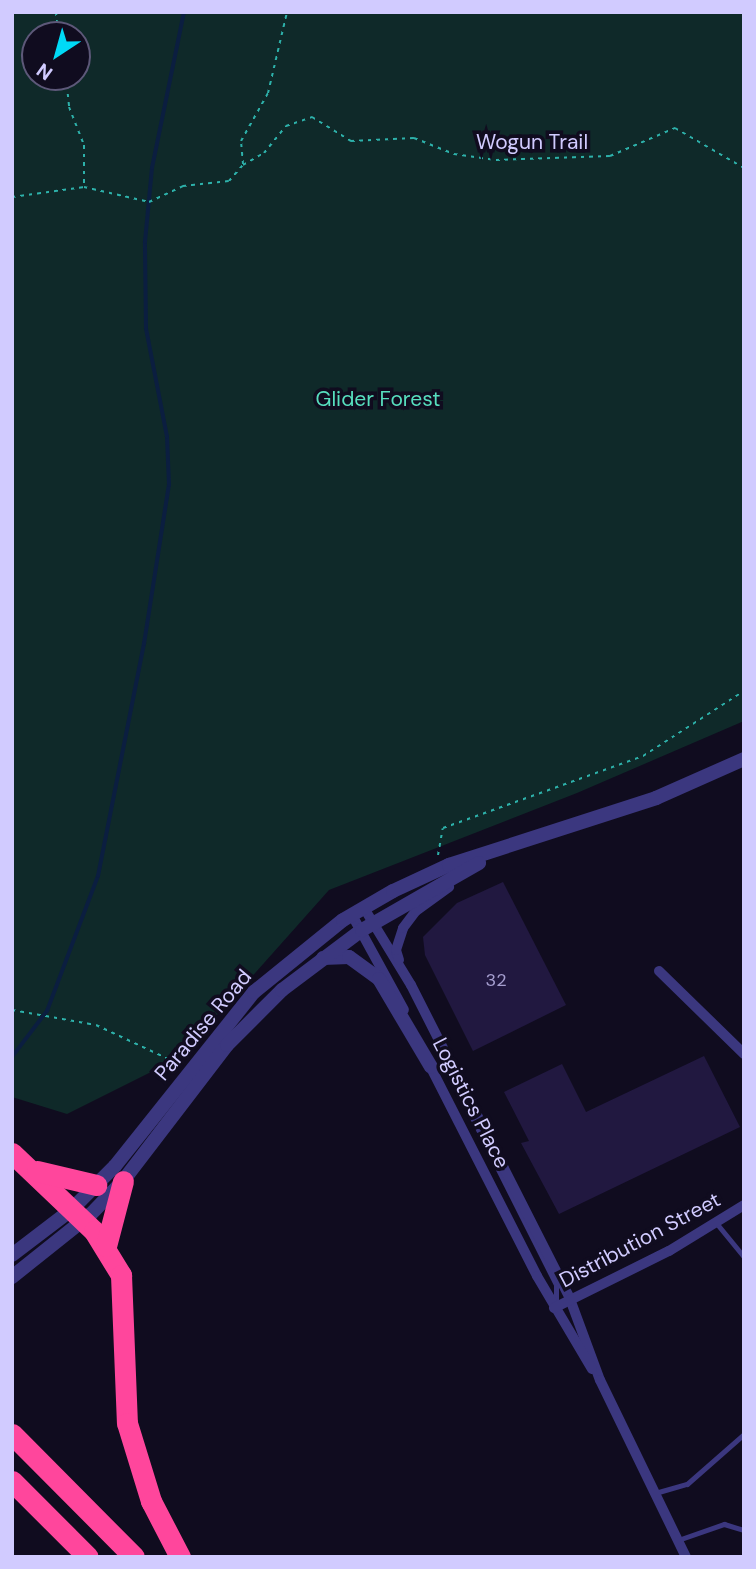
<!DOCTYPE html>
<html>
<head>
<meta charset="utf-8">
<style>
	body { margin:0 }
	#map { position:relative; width:756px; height:1569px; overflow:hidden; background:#100c1f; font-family:"DM Sans",sans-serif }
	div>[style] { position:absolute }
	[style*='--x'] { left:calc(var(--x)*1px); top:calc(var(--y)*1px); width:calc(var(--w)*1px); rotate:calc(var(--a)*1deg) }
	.green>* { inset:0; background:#0f2929 }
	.stream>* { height:3.5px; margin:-1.75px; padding:0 1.75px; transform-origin:1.75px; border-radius:1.75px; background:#0b1e40 }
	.building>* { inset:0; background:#211840 }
	.path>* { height:2px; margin-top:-1px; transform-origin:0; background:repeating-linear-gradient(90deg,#2db1aa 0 3.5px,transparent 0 8.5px) }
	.service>* { height:5px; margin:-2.5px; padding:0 2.5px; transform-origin:2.5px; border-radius:2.5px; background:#3b377f }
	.minor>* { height:10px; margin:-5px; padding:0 5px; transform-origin:5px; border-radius:5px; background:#3b377f }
	.tertiary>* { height:14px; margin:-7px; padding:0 7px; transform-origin:7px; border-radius:7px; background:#3b377f }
	.motorway>* { height:21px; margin:-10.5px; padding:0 10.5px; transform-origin:10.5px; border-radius:10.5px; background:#ff469c }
	span { translate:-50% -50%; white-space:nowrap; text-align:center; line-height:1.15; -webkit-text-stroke:7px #100c1f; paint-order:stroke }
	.number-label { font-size:18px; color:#a59ecf }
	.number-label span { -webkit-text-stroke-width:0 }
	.street-label { font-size:21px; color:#d1cbff }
	.park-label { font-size:21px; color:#57debe }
	.frame { position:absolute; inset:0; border:14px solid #d1cbff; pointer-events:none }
	.north { position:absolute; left:21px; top:21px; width:70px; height:70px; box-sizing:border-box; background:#100c1f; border:2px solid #5d5879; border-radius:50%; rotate:216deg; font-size:19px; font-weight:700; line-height:28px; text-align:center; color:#d1cbff }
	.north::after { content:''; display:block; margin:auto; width:24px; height:32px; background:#00daf6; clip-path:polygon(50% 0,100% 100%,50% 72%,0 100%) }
</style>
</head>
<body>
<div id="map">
	<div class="green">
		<div style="clip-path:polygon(evenodd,12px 12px,744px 12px,744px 721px,577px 793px,329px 890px,224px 1008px,167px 1064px,67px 1114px,12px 1097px,12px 12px,35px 35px,77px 35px,77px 77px,35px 77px,35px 35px)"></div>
	</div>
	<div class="stream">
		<div style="--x:12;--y:1057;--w:58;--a:-52.7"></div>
		<div style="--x:47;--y:1011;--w:144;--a:-69.3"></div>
		<div style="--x:98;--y:876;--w:237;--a:-78.8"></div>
		<div style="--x:144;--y:644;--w:161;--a:-81.1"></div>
		<div style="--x:169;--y:485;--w:48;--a:-92.4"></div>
		<div style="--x:167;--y:437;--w:110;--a:-101"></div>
		<div style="--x:146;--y:329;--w:87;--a:-90.7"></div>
		<div style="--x:145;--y:242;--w:74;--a:-84.6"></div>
		<div style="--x:152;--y:168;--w:159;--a:-78.4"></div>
	</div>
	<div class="building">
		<div style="clip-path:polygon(503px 882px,566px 1005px,473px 1051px,425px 955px,423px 937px,457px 903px)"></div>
		<div style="clip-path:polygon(704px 1056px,740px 1127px,559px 1214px,521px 1143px,529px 1141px,504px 1092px,562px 1064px,586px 1112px)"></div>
	</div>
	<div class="path">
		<div style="--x:56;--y:12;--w:23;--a:85"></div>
		<div style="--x:66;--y:77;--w:30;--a:84"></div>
		<div style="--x:69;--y:107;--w:41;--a:68.5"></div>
		<div style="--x:84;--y:145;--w:41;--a:90"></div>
		<div style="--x:243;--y:164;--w:23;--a:-95"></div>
		<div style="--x:241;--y:141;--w:55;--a:-60.6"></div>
		<div style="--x:268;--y:93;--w:83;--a:-76.8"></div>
		<div style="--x:243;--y:165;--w:24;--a:-30"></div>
		<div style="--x:264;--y:153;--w:35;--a:-51"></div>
		<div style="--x:286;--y:126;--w:28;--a:-19"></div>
		<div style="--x:312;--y:117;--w:46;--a:31.6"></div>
		<div style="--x:351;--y:141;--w:63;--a:-2.7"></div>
		<div style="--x:414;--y:138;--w:43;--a:21.8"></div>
		<div style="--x:454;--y:154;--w:42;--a:8.1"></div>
		<div style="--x:496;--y:160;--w:114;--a:-2"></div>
		<div style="--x:610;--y:156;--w:71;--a:-23.3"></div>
		<div style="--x:675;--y:128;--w:80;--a:30.1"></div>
		<div style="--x:12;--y:197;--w:73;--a:-7.9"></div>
		<div style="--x:84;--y:187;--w:67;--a:13"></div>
		<div style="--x:149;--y:202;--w:38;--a:-25"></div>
		<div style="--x:183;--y:186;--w:46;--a:-6.2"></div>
		<div style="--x:229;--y:181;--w:21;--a:-49"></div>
		<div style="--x:438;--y:855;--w:27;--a:-80"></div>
		<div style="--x:443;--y:828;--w:213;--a:-19.8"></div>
		<div style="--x:643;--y:756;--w:120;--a:-32.8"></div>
		<div style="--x:12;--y:1010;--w:85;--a:10.1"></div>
		<div style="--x:96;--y:1025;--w:92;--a:25.2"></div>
	</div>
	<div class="service">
		<div style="--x:442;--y:1058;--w:254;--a:63.3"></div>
		<div style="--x:556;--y:1285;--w:19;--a:90"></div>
		<div style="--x:717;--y:1224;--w:43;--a:50.7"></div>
		<div style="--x:655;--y:1493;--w:33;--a:-16"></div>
		<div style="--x:687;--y:1484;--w:76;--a:-41.3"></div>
		<div style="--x:678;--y:1540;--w:49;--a:-19.2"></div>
		<div style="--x:724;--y:1524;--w:21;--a:17"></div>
	</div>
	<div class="minor">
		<div style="--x:364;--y:908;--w:90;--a:58.6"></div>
		<div style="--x:411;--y:985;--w:352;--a:63.1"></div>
		<div style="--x:570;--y:1299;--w:86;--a:69.7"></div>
		<div style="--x:600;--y:1380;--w:197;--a:64.1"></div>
		<div style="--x:352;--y:915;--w:108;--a:61.3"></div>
		<div style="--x:399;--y:960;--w:10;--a:-107"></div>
		<div style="--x:396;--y:950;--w:23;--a:-72"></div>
		<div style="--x:403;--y:928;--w:21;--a:-53"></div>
		<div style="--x:416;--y:911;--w:41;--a:-36"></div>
		<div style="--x:659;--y:971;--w:119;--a:44.3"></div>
		<div style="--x:428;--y:1062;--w:240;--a:63"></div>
		<div style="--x:537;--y:1276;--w:108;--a:59.4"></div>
		<div style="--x:554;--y:1308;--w:128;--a:-26.4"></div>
		<div style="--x:669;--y:1251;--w:88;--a:-31.5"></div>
	</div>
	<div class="tertiary">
		<div style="--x:323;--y:958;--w:26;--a:-2"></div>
		<div style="--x:349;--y:957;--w:37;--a:36"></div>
		<div style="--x:379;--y:979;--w:102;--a:59.4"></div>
		<div style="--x:12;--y:1255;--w:74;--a:-37.3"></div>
		<div style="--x:71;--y:1210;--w:62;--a:-45"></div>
		<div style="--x:115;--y:1166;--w:223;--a:-51.4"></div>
		<div style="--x:254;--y:992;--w:114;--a:-39"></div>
		<div style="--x:343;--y:920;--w:58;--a:-30.1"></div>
		<div style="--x:393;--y:891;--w:62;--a:-24.9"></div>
		<div style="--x:449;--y:865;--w:218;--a:-17.9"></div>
		<div style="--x:656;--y:798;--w:96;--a:-23.9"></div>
		<div style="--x:12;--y:1277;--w:101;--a:-38.6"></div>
		<div style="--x:91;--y:1214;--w:46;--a:-45.9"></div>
		<div style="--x:123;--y:1181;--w:171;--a:-52.6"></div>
		<div style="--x:227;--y:1045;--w:78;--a:-45"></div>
		<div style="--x:282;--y:990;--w:100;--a:-36.9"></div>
		<div style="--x:362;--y:930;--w:135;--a:-29.8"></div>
	</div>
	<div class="motorway">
		<div style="--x:12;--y:1153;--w:113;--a:43.6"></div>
		<div style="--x:94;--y:1231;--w:52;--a:58.5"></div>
		<div style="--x:121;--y:1275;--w:148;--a:87.7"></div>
		<div style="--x:127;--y:1423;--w:82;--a:72.9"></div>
		<div style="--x:151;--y:1501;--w:63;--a:62.6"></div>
		<div style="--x:37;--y:1171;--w:61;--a:13.3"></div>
		<div style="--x:106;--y:1246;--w:67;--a:-75.3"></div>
		<div style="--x:12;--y:1434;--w:173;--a:45.2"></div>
		<div style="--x:12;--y:1481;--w:107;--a:45"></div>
	</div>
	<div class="number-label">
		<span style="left:496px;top:980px">32</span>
	</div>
	<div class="street-label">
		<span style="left:532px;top:142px">Wogun Trail</span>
		<span style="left:203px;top:1025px;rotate:-50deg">Paradise Road</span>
		<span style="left:471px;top:1103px;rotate:63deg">Logistics Place</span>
		<span style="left:640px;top:1240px;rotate:-28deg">Distribution Street</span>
	</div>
	<div class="park-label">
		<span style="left:378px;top:399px">Glider Forest</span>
	</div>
	<div class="frame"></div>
	<div class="north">N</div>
</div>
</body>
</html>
